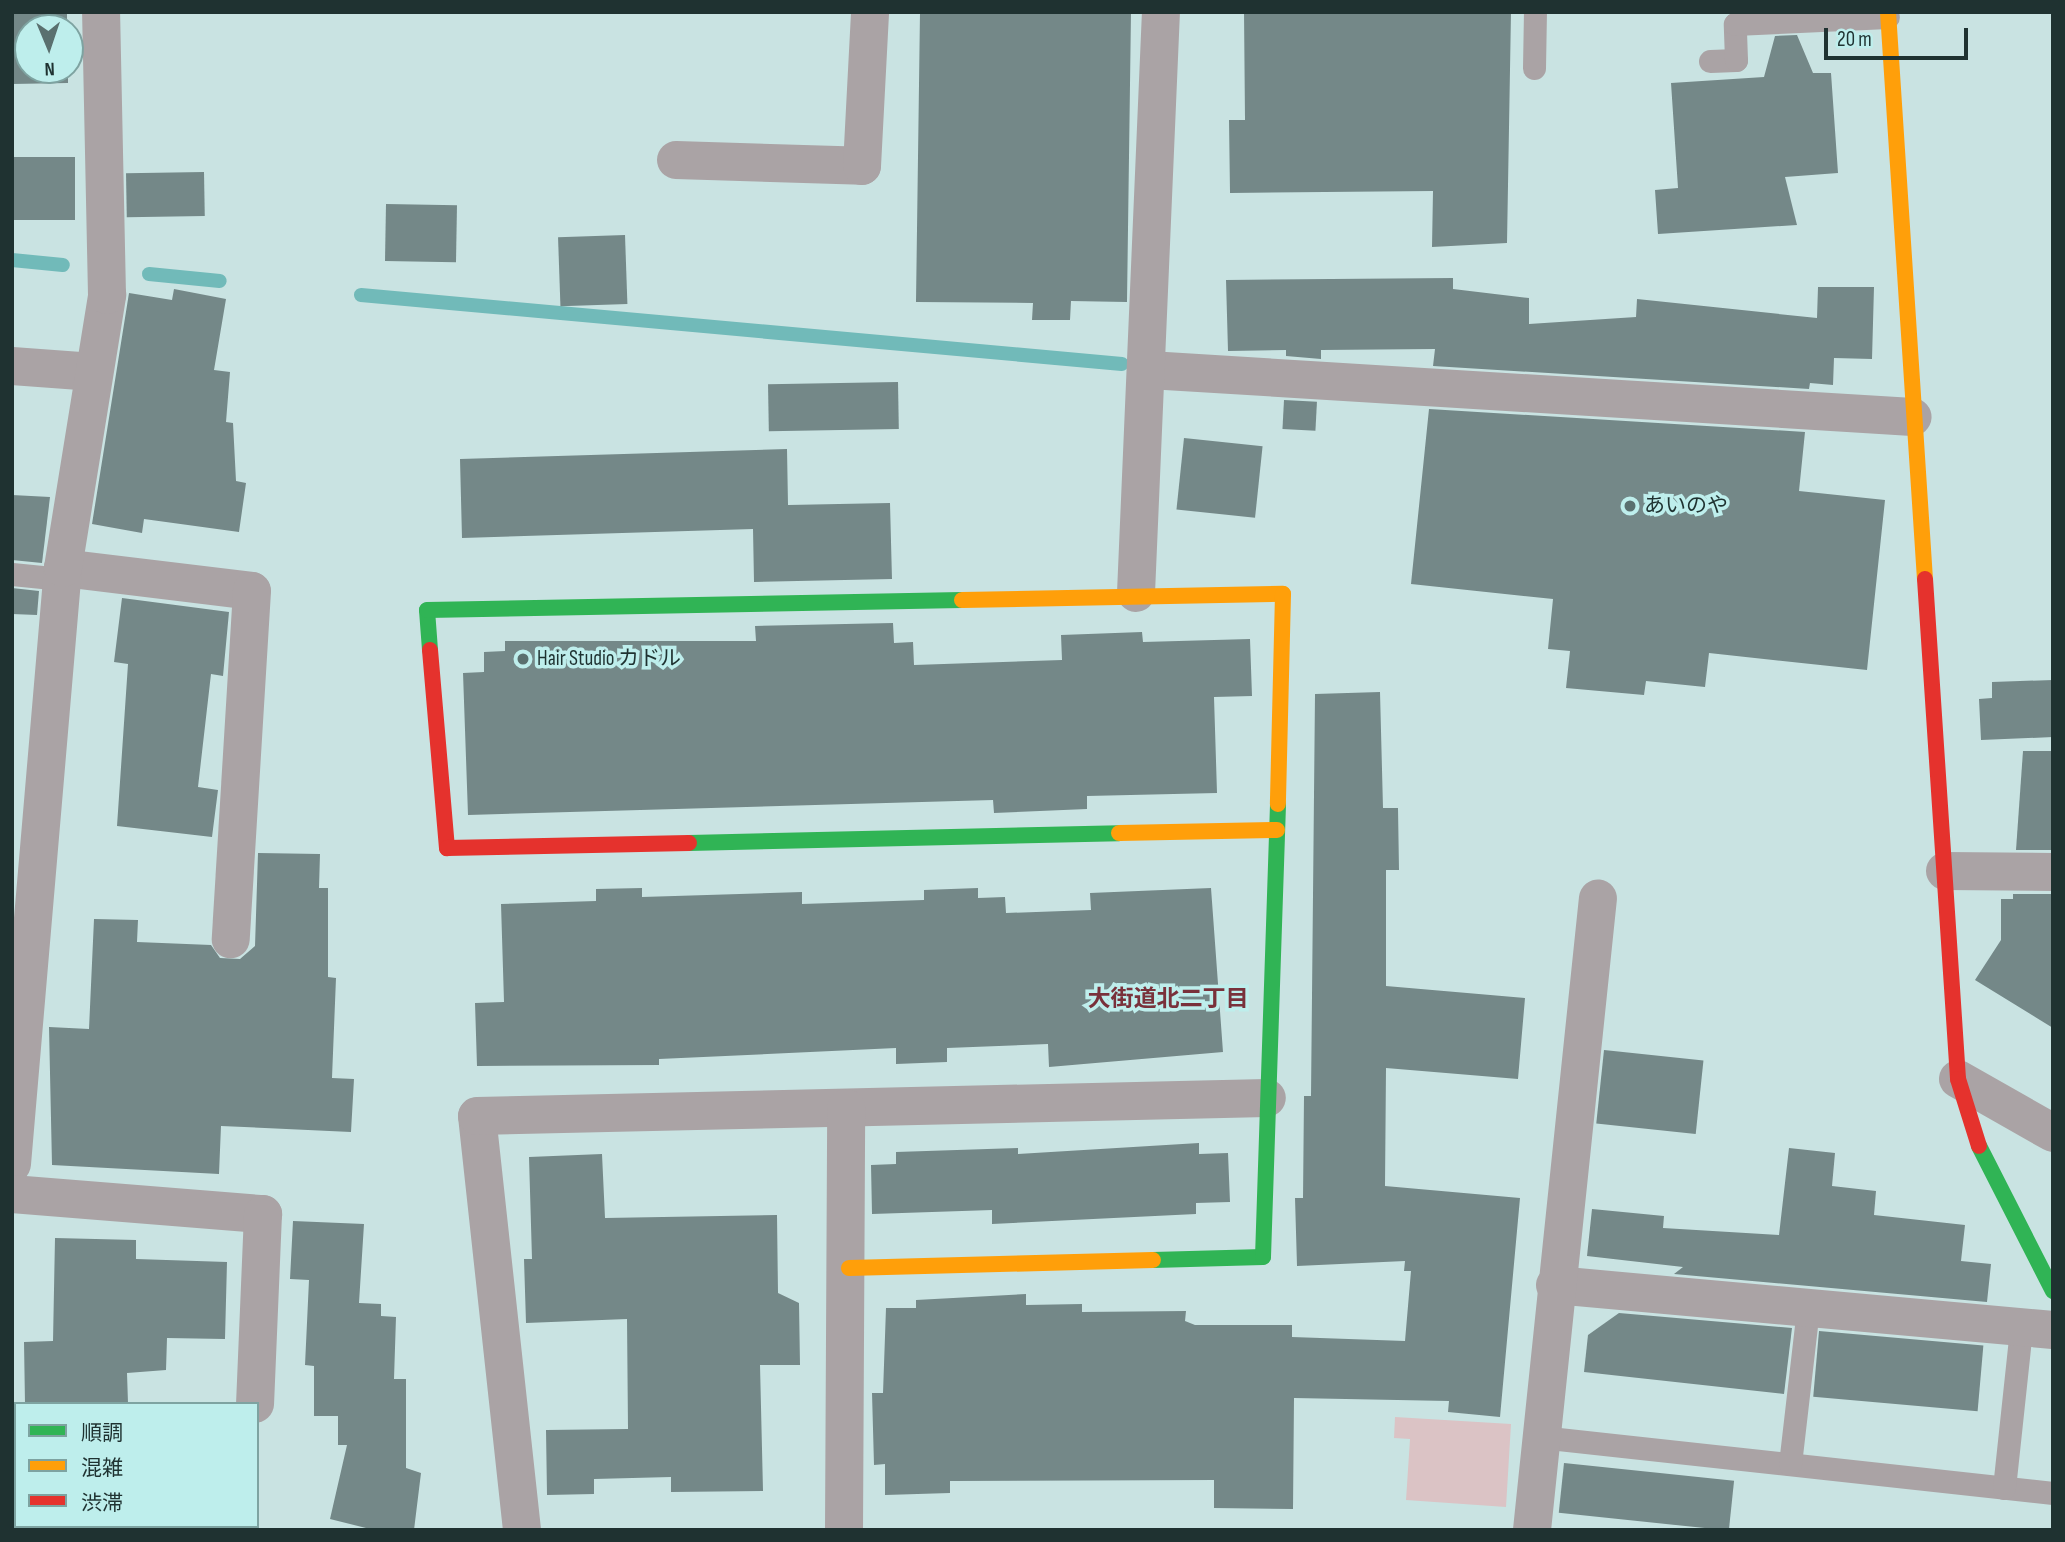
<!DOCTYPE html>
<html>
<head>
<meta charset="utf-8">
<style>
	body { margin:0 }
	#map { position:relative; width:2065px; height:1542px; overflow:hidden; background:#c9e3e2; font-family:"Sofia Sans Condensed","Noto Sans JP",sans-serif }
	div>[style] { position:absolute }
	[style*='--x'] { left:calc(var(--x)*1px); top:calc(var(--y)*1px); width:calc(var(--w)*1px); rotate:calc(var(--a)*1deg) }
	.green>* { inset:0; background:#dbc3c5 }
	.stream>* { height:14px; margin:-7px; padding:0 7px; transform-origin:7px; border-radius:7px; background:#71bab9 }
	.building>* { inset:0; background:#748888; transform-origin:0 0 }
	.lane>* { height:23px; margin:-11.5px; padding:0 11.5px; transform-origin:11.5px; border-radius:11.5px; background:#aaa3a5 }
	.street>* { height:38px; margin:-19px; padding:0 19px; transform-origin:19px; border-radius:19px; background:#aaa3a5 }
	.fast>* { height:16px; margin:-8px; padding:0 8px; transform-origin:8px; border-radius:8px; background:#30b455 }
	.slow>* { height:16px; margin:-8px; padding:0 8px; transform-origin:8px; border-radius:8px; background:#ff9f0a }
	.jam>* { height:16px; margin:-8px; padding:0 8px; transform-origin:8px; border-radius:8px; background:#e5322d }
	.dots>* { width:19px; height:19px; translate:-50% -50%; box-sizing:border-box; border:4px solid #beeeec; border-radius:50% }
	span { translate:-50% -50%; white-space:nowrap; text-align:center; line-height:1.15; -webkit-text-stroke:7px #beeeec; paint-order:stroke }
	.poi-label { font-size:21px; color:#1f3231 }
	.left { translate:0 -50%; text-align:left }
	.neighbourhood-label { font-size:23px; color:#79313b; font-weight:700 }
	.frame { position:absolute; inset:0; border:14px solid #1f3231; pointer-events:none }
	.legend { position:absolute; left:14px; top:1402px; width:245px; height:126px; box-sizing:border-box; background:#beeeec; border:2px solid #7ea3a1; margin:0; padding:9px 12px; list-style:none; font-size:21px; color:#1f3231 }
	.legend li { display:flex; align-items:center; gap:14px; height:35px }
	.legend b { width:35px; border:2px solid #7ea3a1 }
	.north { position:absolute; left:14px; top:14px; width:70px; height:70px; box-sizing:border-box; background:#beeeec; border:2px solid #7ea3a1; border-radius:50%; rotate:178deg; font-size:19px; font-weight:700; line-height:28px; text-align:center; color:#1f3231 }
	.north::after { content:''; display:block; margin:auto; width:24px; height:32px; background:#5a706f; clip-path:polygon(50% 0,100% 100%,50% 72%,0 100%) }
	.scale { position:absolute; left:1824px; top:28px; width:144px; height:32px; box-sizing:border-box; border:4px solid #1f3231; border-top:0; padding-left:9px; font-size:21px; line-height:24px; white-space:nowrap; color:#1f3231; -webkit-text-stroke:5px #beeeec; paint-order:stroke }
</style>
</head>
<body>
<div id="map">
	<div class="green">
		<div style="clip-path:polygon(1395px 1417px,1511px 1424px,1506px 1507px,1406px 1500px,1410px 1439px,1394px 1438px)"></div>
	</div>
	<div class="stream">
		<div style="--x:12;--y:260;--w:51;--a:5.6"></div>
		<div style="--x:149;--y:274;--w:71;--a:5.6"></div>
		<div style="--x:361;--y:295;--w:764;--a:5.18"></div>
	</div>
	<div class="building">
		<div style="clip-path:polygon(12px 12px,67px 12px,67px 28px,28px 28px,28px 70px,68px 70px,68px 83px,12px 84px)"></div>
		<div style="clip-path:polygon(920px 12px,1131px 12px,1127px 302px,1071px 301px,1070px 320px,1032px 320px,1033px 303px,916px 302px)"></div>
		<div style="clip-path:polygon(1244px 12px,1511px 12px,1507px 243px,1432px 247px,1433px 191px,1230px 193px,1229px 120px,1245px 120px)"></div>
		<div style="clip-path:polygon(1797px 35px,1813px 73px,1831px 73px,1838px 173px,1785px 177px,1797px 225px,1658px 234px,1655px 190px,1678px 188px,1671px 83px,1764px 77px,1775px 36px)"></div>
		<div style="left:12px;top:157px;width:63px;height:63px"></div>
		<div style="left:204px;top:172px;width:44px;height:78px;rotate:89deg"></div>
		<div style="left:386px;top:204px;width:71px;height:57px;rotate:1deg"></div>
		<div style="left:625px;top:235px;width:69px;height:67px;rotate:88deg"></div>
		<div style="clip-path:polygon(1453px 278px,1453px 289px,1529px 298px,1529px 324px,1636px 317px,1637px 299px,1817px 318px,1818px 287px,1874px 287px,1872px 359px,1834px 358px,1833px 385px,1810px 383px,1809px 389px,1433px 366px,1435px 349px,1321px 350px,1321px 359px,1286px 356px,1286px 350px,1228px 351px,1226px 280px)"></div>
		<div style="clip-path:polygon(174px 289px,226px 299px,214px 370px,230px 372px,226px 422px,233px 423px,236px 481px,246px 483px,239px 532px,144px 519px,142px 533px,92px 524px,129px 293px,172px 300px)"></div>
		<div style="left:898px;top:382px;width:47px;height:130px;rotate:89deg"></div>
		<div style="left:1284px;top:400px;width:33px;height:29px;rotate:3deg"></div>
		<div style="clip-path:polygon(1429px 409px,1805px 432px,1799px 491px,1885px 500px,1867px 670px,1709px 653px,1705px 687px,1646px 681px,1644px 695px,1566px 688px,1570px 651px,1548px 649px,1553px 599px,1411px 584px)"></div>
		<div style="left:1184px;top:438px;width:79px;height:72px;rotate:6deg"></div>
		<div style="clip-path:polygon(787px 449px,788px 505px,890px 503px,892px 579px,754px 582px,753px 529px,462px 538px,460px 459px)"></div>
		<div style="clip-path:polygon(12px 495px,50px 497px,42px 563px,12px 560px)"></div>
		<div style="clip-path:polygon(12px 588px,39px 591px,37px 615px,12px 614px)"></div>
		<div style="clip-path:polygon(122px 598px,229px 612px,223px 676px,211px 674px,198px 787px,218px 790px,212px 837px,117px 826px,128px 664px,114px 662px)"></div>
		<div style="clip-path:polygon(893px 623px,894px 643px,913px 642px,914px 665px,1062px 660px,1061px 635px,1142px 632px,1143px 642px,1250px 639px,1252px 696px,1214px 697px,1217px 793px,1087px 796px,1087px 809px,994px 813px,993px 800px,468px 815px,463px 673px,484px 672px,484px 652px,505px 651px,505px 641px,756px 641px,755px 626px)"></div>
		<div style="clip-path:polygon(2053px 680px,2053px 737px,1981px 740px,1979px 699px,1992px 698px,1992px 682px)"></div>
		<div style="clip-path:polygon(1380px 692px,1383px 808px,1398px 808px,1399px 870px,1386px 870px,1386px 986px,1525px 998px,1518px 1079px,1386px 1068px,1385px 1186px,1520px 1198px,1500px 1417px,1448px 1412px,1449px 1401px,1294px 1398px,1293px 1509px,1214px 1508px,1214px 1480px,950px 1481px,950px 1493px,885px 1495px,885px 1464px,874px 1465px,872px 1393px,883px 1393px,886px 1308px,916px 1308px,916px 1300px,1026px 1294px,1026px 1305px,1082px 1304px,1082px 1312px,1186px 1311px,1185px 1321px,1195px 1325px,1292px 1325px,1292px 1337px,1405px 1341px,1411px 1271px,1404px 1271px,1405px 1261px,1297px 1266px,1295px 1198px,1303px 1198px,1304px 1096px,1311px 1096px,1315px 694px)"></div>
		<div style="clip-path:polygon(2023px 751px,2053px 751px,2053px 850px,2016px 850px)"></div>
		<div style="clip-path:polygon(258px 853px,320px 854px,319px 888px,328px 888px,328px 977px,336px 978px,332px 1078px,354px 1079px,351px 1132px,221px 1126px,219px 1174px,52px 1165px,49px 1027px,89px 1029px,94px 919px,138px 920px,137px 942px,211px 945px,220px 958px,240px 959px,255px 946px)"></div>
		<div style="clip-path:polygon(642px 888px,642px 897px,802px 892px,802px 904px,924px 900px,924px 890px,978px 888px,978px 898px,1005px 897px,1006px 913px,1091px 910px,1090px 893px,1211px 888px,1223px 1052px,1049px 1067px,1048px 1044px,947px 1048px,947px 1062px,896px 1064px,896px 1048px,659px 1059px,659px 1065px,477px 1066px,475px 1003px,504px 1002px,501px 904px,596px 901px,596px 889px)"></div>
		<div style="clip-path:polygon(2013px 894px,2053px 894px,2053px 1028px,1975px 980px,2001px 940px,2001px 899px,2013px 899px)"></div>
		<div style="left:1604px;top:1050px;width:100px;height:74px;rotate:6deg"></div>
		<div style="clip-path:polygon(1199px 1143px,1199px 1154px,1228px 1153px,1230px 1202px,1196px 1203px,1196px 1214px,992px 1224px,992px 1210px,872px 1214px,871px 1165px,896px 1164px,896px 1152px,1018px 1148px,1018px 1154px)"></div>
		<div style="clip-path:polygon(1789px 1148px,1835px 1153px,1832px 1186px,1876px 1191px,1874px 1215px,1965px 1225px,1961px 1261px,1991px 1264px,1987px 1302px,1674px 1274px,1683px 1267px,1587px 1256px,1592px 1209px,1664px 1216px,1663px 1228px,1779px 1235px)"></div>
		<div style="clip-path:polygon(602px 1154px,605px 1218px,777px 1215px,778px 1293px,799px 1303px,800px 1365px,760px 1365px,763px 1491px,671px 1492px,671px 1477px,594px 1479px,594px 1494px,547px 1495px,546px 1430px,628px 1429px,627px 1319px,526px 1323px,524px 1259px,532px 1259px,529px 1157px)"></div>
		<div style="clip-path:polygon(293px 1221px,364px 1224px,359px 1303px,381px 1304px,381px 1316px,396px 1317px,394px 1379px,406px 1379px,406px 1468px,421px 1473px,414px 1530px,374px 1530px,330px 1519px,347px 1445px,338px 1445px,338px 1416px,314px 1416px,314px 1366px,305px 1365px,309px 1280px,290px 1279px)"></div>
		<div style="clip-path:polygon(55px 1238px,136px 1240px,136px 1259px,227px 1262px,225px 1339px,167px 1338px,166px 1370px,127px 1373px,128px 1403px,25px 1404px,24px 1342px,53px 1341px)"></div>
		<div style="clip-path:polygon(1619px 1313px,1792px 1328px,1784px 1394px,1584px 1372px,1588px 1335px)"></div>
		<div style="left:1819px;top:1331px;width:165px;height:66px;rotate:5deg"></div>
		<div style="left:1564px;top:1463px;width:171px;height:50px;rotate:6deg"></div>
	</div>
	<div class="lane">
		<div style="--x:1710;--y:61;--w:26;--a:-2"></div>
		<div style="--x:1736;--y:60;--w:36;--a:-92"></div>
		<div style="--x:1735;--y:24;--w:153;--a:-2.6"></div>
		<div style="--x:1534;--y:68;--w:56;--a:-89"></div>
		<div style="--x:12;--y:574;--w:50;--a:5.7"></div>
		<div style="--x:1540;--y:1437;--w:516;--a:6.23"></div>
		<div style="--x:1790;--y:1464;--w:157;--a:-83.4"></div>
		<div style="--x:2004;--y:1488;--w:161;--a:-83.9"></div>
	</div>
	<div class="street">
		<div style="--x:676;--y:160;--w:186;--a:1.8"></div>
		<div style="--x:862;--y:166;--w:154;--a:-87"></div>
		<div style="--x:12;--y:366;--w:82;--a:4.2"></div>
		<div style="--x:1149;--y:370;--w:765;--a:3.52"></div>
		<div style="--x:63;--y:568;--w:190;--a:6.9"></div>
		<div style="--x:252;--y:591;--w:349;--a:93.5"></div>
		<div style="--x:1136;--y:593;--w:582;--a:-87.54"></div>
		<div style="--x:1945;--y:871;--w:108;--a:0.5"></div>
		<div style="--x:1958;--y:1079;--w:109;--a:29.6"></div>
		<div style="--x:12;--y:1164;--w:598;--a:-85.11"></div>
		<div style="--x:63;--y:568;--w:277;--a:-80.8"></div>
		<div style="--x:107;--y:295;--w:283;--a:-91.2"></div>
		<div style="--x:12;--y:1194;--w:252;--a:4.6"></div>
		<div style="--x:263;--y:1214;--w:190;--a:92.4"></div>
		<div style="--x:1555;--y:1285;--w:500;--a:5.16"></div>
		<div style="--x:12;--y:1431;--w:4;--a:14"></div>
		<div style="--x:522;--y:1530;--w:416;--a:-96.2"></div>
		<div style="--x:477;--y:1116;--w:790;--a:-1.31"></div>
		<div style="--x:844;--y:1530;--w:422;--a:-89.7"></div>
		<div style="--x:1532;--y:1530;--w:635;--a:-84.04"></div>
	</div>
	<div class="fast">
		<div style="--x:430;--y:650;--w:40;--a:-94.3"></div>
		<div style="--x:427;--y:610;--w:535;--a:-1.07"></div>
		<div style="--x:689;--y:843;--w:430;--a:-1.3"></div>
		<div style="--x:1979;--y:1146;--w:163;--a:63"></div>
		<div style="--x:1153;--y:1260;--w:110;--a:-1.6"></div>
		<div style="--x:1263;--y:1257;--w:453;--a:-88.1"></div>
	</div>
	<div class="slow">
		<div style="--x:1888;--y:12;--w:568;--a:86.27"></div>
		<div style="--x:962;--y:600;--w:321;--a:-1.1"></div>
		<div style="--x:1283;--y:594;--w:210;--a:91.4"></div>
		<div style="--x:1119;--y:833;--w:158;--a:-1.1"></div>
		<div style="--x:849;--y:1268;--w:304;--a:-1.5"></div>
	</div>
	<div class="jam">
		<div style="--x:1925;--y:579;--w:501;--a:86.22"></div>
		<div style="--x:1958;--y:1079;--w:70;--a:72.6"></div>
		<div style="--x:430;--y:650;--w:199;--a:85.1"></div>
		<div style="--x:447;--y:848;--w:242;--a:-1.2"></div>
	</div>
	<div class="dots">
		<div style="left:1630px;top:506px;background:#5a706f"></div>
		<div style="left:523px;top:659px;background:#5a706f"></div>
	</div>
	<div class="poi-label">
		<span class="left" style="left:1644px;top:506px">あいのや</span>
		<span class="left" style="left:537px;top:659px">Hair Studio カドル</span>
	</div>
	<div class="neighbourhood-label">
		<span style="left:1168px;top:999px">大街道北二丁目</span>
	</div>
	<div class="frame"></div>
	<ul class="legend">
	<li><b style="height:9px;background:#30b455"></b>順調</li>
	<li><b style="height:9px;background:#ff9f0a"></b>混雑</li>
	<li><b style="height:9px;background:#e5322d"></b>渋滞</li>
	</ul>
	<div class="north">N</div>
	<div class="scale">20 m</div>
</div>
</body>
</html>
